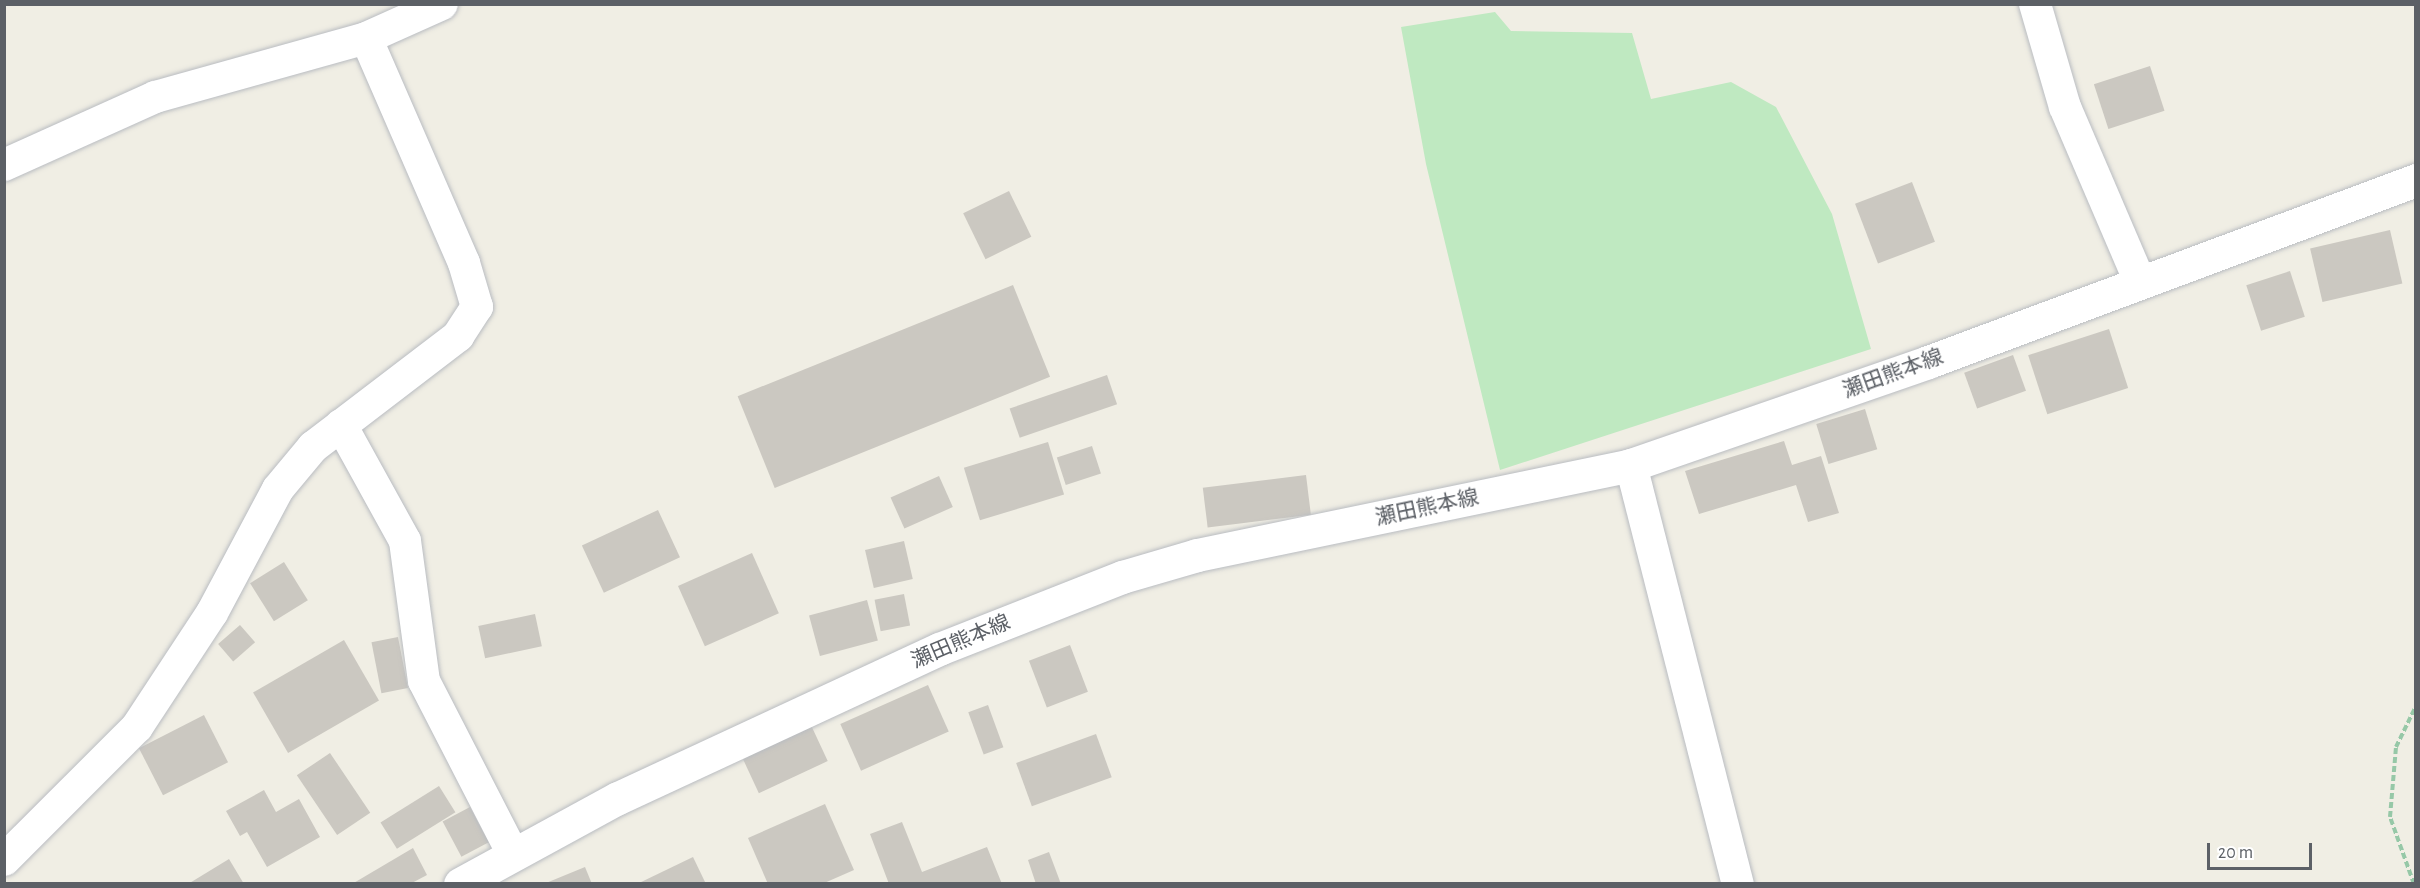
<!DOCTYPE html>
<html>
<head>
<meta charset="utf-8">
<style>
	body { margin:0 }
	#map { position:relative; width:2420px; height:888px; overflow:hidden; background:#f0eee4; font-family:"Alegreya Sans","Noto Sans JP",sans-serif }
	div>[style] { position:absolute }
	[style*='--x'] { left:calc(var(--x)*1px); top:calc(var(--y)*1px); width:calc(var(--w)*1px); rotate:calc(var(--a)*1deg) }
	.green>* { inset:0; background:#bfe9c1 }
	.building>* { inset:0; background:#cbc8c1; transform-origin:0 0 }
	.path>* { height:4px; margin-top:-2px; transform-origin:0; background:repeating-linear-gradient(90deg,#96c8a7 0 6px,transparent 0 9px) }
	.roads { filter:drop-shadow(0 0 2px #b9bcc1) drop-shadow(0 0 2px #b9bcc1) }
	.street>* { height:32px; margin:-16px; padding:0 16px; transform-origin:16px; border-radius:16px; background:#fff }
	.secondary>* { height:33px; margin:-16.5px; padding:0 16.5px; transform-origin:16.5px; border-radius:16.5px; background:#fff }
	span { translate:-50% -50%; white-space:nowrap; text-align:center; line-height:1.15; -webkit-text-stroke:5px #fff; paint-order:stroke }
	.street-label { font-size:21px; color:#5c6066 }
	.frame { position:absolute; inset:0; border:6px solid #5c6066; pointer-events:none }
	.scale { position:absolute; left:2207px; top:843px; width:105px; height:27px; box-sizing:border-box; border:3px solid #5c6066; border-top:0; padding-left:8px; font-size:18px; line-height:21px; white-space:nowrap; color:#5c6066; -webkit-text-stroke:4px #fff; paint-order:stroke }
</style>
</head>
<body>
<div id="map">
	<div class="green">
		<div style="clip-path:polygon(1495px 12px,1511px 31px,1632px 33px,1651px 99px,1731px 82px,1776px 107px,1832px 214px,1871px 349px,1500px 470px,1426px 164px,1401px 27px)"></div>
	</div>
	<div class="building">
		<div style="left:2150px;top:66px;width:47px;height:59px;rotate:72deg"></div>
		<div style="left:1912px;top:182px;width:64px;height:61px;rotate:69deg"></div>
		<div style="left:1009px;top:191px;width:51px;height:51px;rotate:64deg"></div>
		<div style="left:2390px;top:230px;width:55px;height:82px;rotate:77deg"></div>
		<div style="left:2290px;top:271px;width:48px;height:46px;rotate:72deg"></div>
		<div style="left:1013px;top:285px;width:99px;height:297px;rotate:68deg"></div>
		<div style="left:2109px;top:329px;width:62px;height:85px;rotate:72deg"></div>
		<div style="left:2013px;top:355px;width:38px;height:52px;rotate:70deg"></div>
		<div style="left:1107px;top:375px;width:31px;height:103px;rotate:71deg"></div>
		<div style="left:1865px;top:409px;width:42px;height:51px;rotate:73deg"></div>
		<div style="clip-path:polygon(1784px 441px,1792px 465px,1821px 456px,1839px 513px,1808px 522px,1796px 485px,1699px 514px,1685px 471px)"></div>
		<div style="left:1048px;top:442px;width:55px;height:88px;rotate:73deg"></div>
		<div style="left:1092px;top:446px;width:29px;height:37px;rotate:72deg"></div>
		<div style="left:1306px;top:475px;width:40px;height:104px;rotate:83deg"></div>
		<div style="left:939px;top:476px;width:34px;height:53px;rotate:66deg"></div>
		<div style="left:658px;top:510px;width:52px;height:84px;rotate:65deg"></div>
		<div style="left:904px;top:541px;width:39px;height:40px;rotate:77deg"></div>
		<div style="left:752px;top:553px;width:66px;height:81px;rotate:66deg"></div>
		<div style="left:284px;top:562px;width:45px;height:40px;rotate:58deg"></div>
		<div style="left:904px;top:594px;width:32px;height:30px;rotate:79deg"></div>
		<div style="left:867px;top:600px;width:42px;height:60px;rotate:75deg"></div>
		<div style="left:535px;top:614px;width:33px;height:58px;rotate:78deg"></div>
		<div style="left:240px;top:625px;width:23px;height:29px;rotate:49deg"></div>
		<div style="left:398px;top:637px;width:52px;height:27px;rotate:79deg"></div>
		<div style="left:344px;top:640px;width:70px;height:105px;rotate:60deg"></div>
		<div style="left:1070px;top:645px;width:50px;height:44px;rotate:69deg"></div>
		<div style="left:928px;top:685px;width:51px;height:96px;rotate:66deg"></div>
		<div style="left:988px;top:705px;width:45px;height:21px;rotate:70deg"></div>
		<div style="left:204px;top:715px;width:53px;height:73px;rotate:63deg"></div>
		<div style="left:810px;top:723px;width:42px;height:76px;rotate:65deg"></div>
		<div style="left:1096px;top:734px;width:46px;height:85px;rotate:70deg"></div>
		<div style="left:330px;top:753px;width:72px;height:40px;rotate:56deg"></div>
		<div style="left:439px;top:786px;width:31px;height:69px;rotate:58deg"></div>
		<div style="clip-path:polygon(264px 790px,276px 812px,299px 799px,320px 837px,267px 867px,247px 832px,240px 836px,226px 811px)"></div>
		<div style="clip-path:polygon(825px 804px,854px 870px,822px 884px,768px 884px,748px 838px)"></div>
		<div style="left:470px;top:807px;width:40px;height:31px;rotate:62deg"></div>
		<div style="clip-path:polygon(902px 822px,922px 872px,987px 847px,1002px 884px,889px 884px,870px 834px)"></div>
		<div style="clip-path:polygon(413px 848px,427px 875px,410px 884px,352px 884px)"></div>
		<div style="clip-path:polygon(1049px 852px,1061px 884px,1036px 884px,1028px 860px)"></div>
		<div style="clip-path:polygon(693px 857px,706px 884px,637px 884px)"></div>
		<div style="clip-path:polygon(229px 859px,244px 884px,188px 884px)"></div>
		<div style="clip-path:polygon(585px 867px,592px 884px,546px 884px,546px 883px)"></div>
	</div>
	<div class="path">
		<div style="--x:2414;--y:884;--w:71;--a:-109.7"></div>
		<div style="--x:2390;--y:817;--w:70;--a:-85.1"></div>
		<div style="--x:2396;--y:747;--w:46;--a:-64"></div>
	</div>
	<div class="roads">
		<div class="street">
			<div style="--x:2035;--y:4;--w:107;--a:73.8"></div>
			<div style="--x:2065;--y:107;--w:188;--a:66.8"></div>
			<div style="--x:4;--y:165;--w:166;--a:-24.2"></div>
			<div style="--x:155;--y:97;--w:219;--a:-15.6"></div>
			<div style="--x:366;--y:38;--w:83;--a:-24.1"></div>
			<div style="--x:341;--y:425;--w:132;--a:61.1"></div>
			<div style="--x:405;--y:541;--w:141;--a:82.3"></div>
			<div style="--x:424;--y:681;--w:192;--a:62.8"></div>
			<div style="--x:1631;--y:465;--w:432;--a:75.7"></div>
			<div style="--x:4;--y:860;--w:188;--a:-45"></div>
			<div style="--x:137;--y:727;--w:136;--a:-56.7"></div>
			<div style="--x:212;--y:613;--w:140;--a:-62"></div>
			<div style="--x:278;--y:489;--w:55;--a:-50.2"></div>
			<div style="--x:313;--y:447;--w:183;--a:-37.4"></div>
			<div style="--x:458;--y:336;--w:35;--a:-57"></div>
			<div style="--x:477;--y:307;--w:46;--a:-106.5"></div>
			<div style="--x:464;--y:263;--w:245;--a:-113.5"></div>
		</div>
		<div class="secondary">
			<div style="--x:460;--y:884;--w:180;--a:-28.6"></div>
			<div style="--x:618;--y:798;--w:354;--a:-24.9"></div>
			<div style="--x:939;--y:649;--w:197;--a:-21.5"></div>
			<div style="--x:1122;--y:577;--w:78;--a:-16.3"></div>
			<div style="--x:1197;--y:555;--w:443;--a:-11.7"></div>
			<div style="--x:1631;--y:465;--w:314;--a:-19.1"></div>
			<div style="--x:1928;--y:362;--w:521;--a:-20.45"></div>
		</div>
	</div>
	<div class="street-label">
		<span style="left:1893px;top:374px;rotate:-20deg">瀬田熊本線</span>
		<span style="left:1427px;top:508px;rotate:-12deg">瀬田熊本線</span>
		<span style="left:961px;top:642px;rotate:-23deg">瀬田熊本線</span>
	</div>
	<div class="frame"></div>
	<div class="scale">20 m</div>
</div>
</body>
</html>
